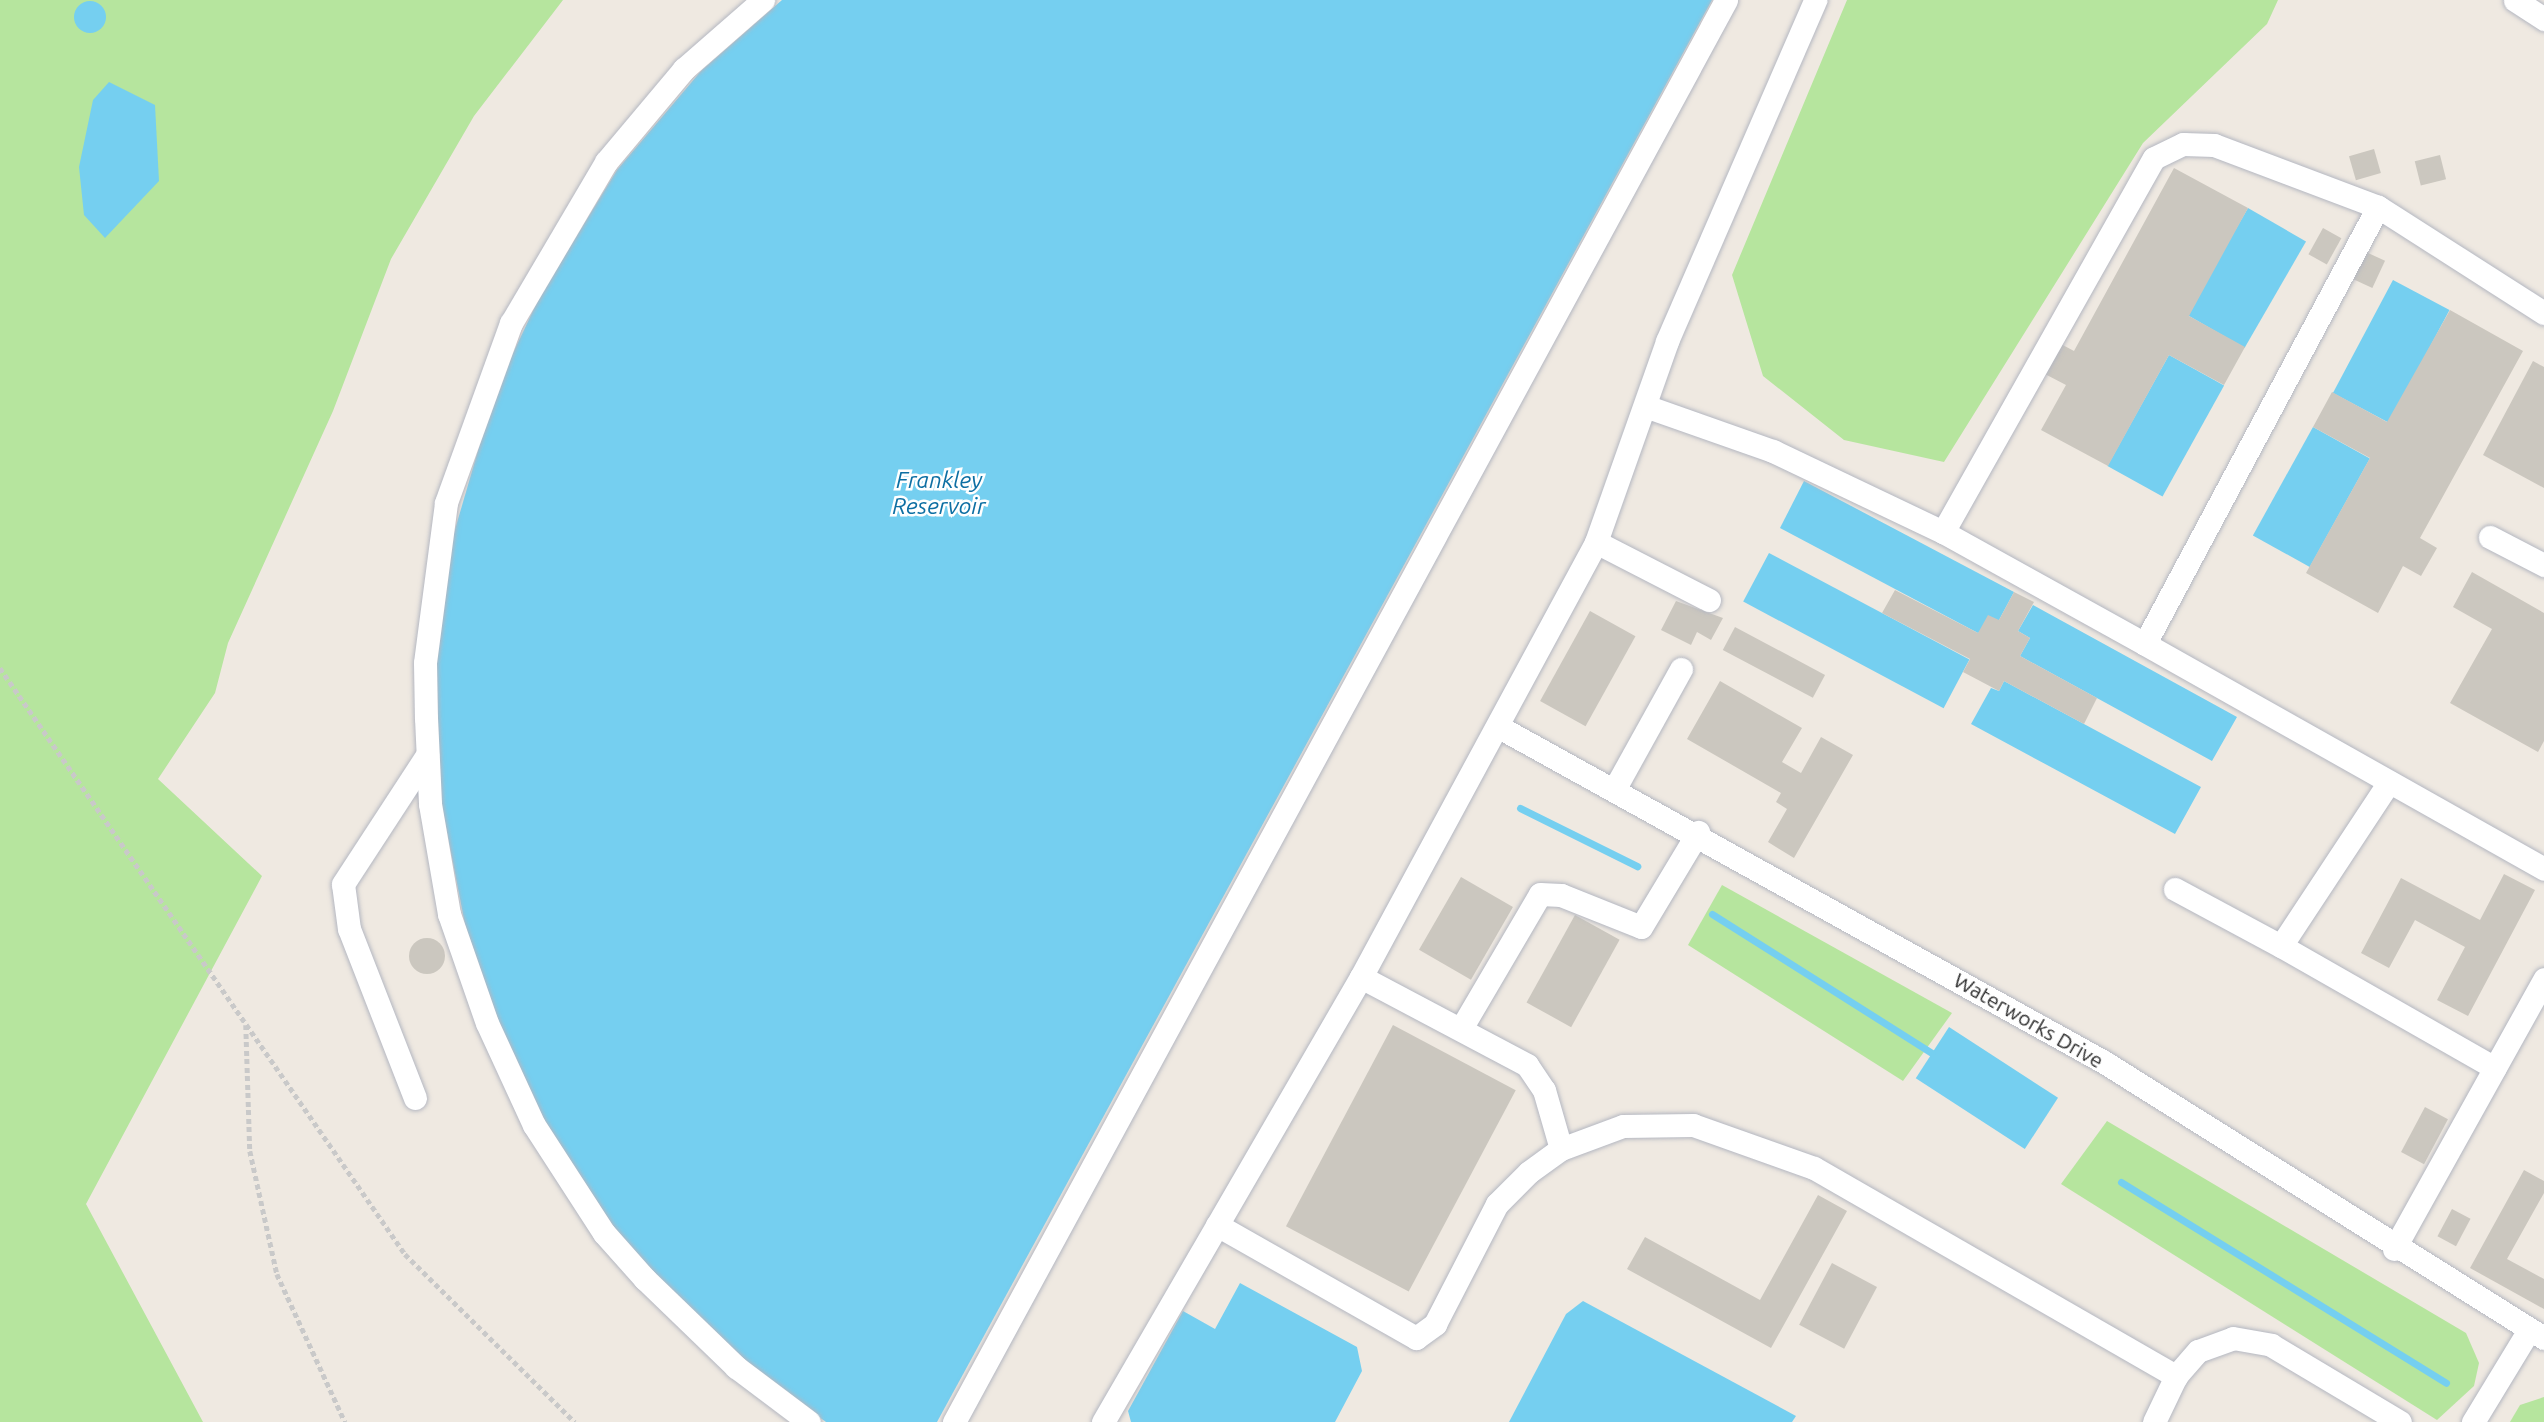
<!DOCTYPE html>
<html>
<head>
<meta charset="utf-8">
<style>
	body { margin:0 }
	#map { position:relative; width:2544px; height:1422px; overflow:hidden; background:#efe9e1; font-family:Ubuntu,sans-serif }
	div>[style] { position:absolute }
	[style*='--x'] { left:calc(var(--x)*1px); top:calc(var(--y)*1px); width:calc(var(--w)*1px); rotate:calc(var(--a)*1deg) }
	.green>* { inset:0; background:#b6e59e }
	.water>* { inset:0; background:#75cff0; transform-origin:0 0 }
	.round { border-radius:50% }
	.stream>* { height:7px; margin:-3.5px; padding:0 3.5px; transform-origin:3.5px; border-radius:3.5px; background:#75cff0 }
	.building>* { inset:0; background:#cbc7bf; transform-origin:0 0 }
	.path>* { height:4.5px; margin-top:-2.25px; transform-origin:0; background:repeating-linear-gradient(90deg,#c9c9c9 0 5px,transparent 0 8.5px) }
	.roads { filter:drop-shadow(0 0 2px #b4b7c1) drop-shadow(0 0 2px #b4b7c1) }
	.minor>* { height:23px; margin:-11.5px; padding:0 11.5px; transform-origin:11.5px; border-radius:11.5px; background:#fff }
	span { translate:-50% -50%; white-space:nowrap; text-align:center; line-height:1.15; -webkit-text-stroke:5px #fff; paint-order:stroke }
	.street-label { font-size:21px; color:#2e2e2e }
	.water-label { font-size:23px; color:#0d6fa3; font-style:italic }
</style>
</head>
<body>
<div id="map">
	<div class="green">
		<div style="clip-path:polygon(0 0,563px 0,474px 116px,391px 259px,333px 411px,228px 643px,215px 693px,158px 779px,262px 876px,86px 1204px,203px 1422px,0 1422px)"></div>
		<div style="clip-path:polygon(1847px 0,2278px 0,2267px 24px,2143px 143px,1944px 462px,1844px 440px,1763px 376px,1732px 275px)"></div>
		<div style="clip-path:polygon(1722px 885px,1952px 1013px,1903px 1081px,1688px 945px)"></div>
		<div style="clip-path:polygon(2107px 1121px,2466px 1333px,2479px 1363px,2474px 1386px,2437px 1420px,2061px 1184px)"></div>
		<div style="clip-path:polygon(2544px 1397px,2544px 1422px,2510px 1422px,2520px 1405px)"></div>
	</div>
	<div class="water">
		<div style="clip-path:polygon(782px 0,1712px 0,937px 1422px,826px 1422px,740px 1360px,626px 1245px,532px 1104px,508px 1050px,468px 940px,440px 796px,436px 657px,449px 550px,496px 389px,540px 296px,617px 170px,701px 71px)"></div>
		<div class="round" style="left:74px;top:1px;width:32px;height:32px"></div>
		<div style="clip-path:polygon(109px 82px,155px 105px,159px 181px,105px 238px,84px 215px,79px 167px,93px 100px)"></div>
		<div style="left:2248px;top:208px;width:67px;height:123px;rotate:30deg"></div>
		<div style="left:2393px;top:280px;width:64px;height:128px;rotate:28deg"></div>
		<div style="left:2169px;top:355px;width:63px;height:127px;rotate:29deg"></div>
		<div style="left:2313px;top:427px;width:65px;height:124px;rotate:29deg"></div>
		<div style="clip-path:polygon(1804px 481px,2014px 592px,1999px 620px,1978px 633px,1780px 528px)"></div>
		<div style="left:1769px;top:553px;width:227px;height:55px;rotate:28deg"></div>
		<div style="clip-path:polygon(2033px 605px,2237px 717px,2212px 761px,2020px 656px,2030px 638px,2018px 631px)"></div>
		<div style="clip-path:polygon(2004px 681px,2201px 787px,2175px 834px,1971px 724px,1991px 688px,1999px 691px)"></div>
		<div style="left:1949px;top:1027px;width:130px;height:61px;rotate:33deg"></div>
		<div style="clip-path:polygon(1240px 1283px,1357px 1347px,1362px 1371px,1335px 1422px,1131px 1422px,1128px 1411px,1183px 1311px,1215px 1329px)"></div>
		<div style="clip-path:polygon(1583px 1301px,1796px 1416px,1792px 1422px,1509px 1422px,1566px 1314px)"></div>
	</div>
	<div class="stream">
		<div style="--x:1520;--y:808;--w:131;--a:26.4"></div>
		<div style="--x:1712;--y:914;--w:260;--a:32.3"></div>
		<div style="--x:2121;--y:1182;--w:382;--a:31.7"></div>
	</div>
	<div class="building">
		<div style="left:2374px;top:149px;width:25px;height:26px;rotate:74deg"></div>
		<div style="left:2440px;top:155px;width:25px;height:26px;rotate:76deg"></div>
		<div style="clip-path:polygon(2174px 168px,2248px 208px,2189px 316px,2245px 347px,2224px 385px,2169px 355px,2108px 466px,2041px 430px,2066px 385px,2043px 373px,2059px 343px,2074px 351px)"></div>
		<div style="left:2323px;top:228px;width:21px;height:30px;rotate:29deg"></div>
		<div style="left:2366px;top:252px;width:21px;height:30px;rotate:25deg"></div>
		<div style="clip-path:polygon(2450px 310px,2523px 351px,2420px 538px,2437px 548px,2421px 576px,2403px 566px,2378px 613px,2306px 573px,2370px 458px,2313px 427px,2332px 392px,2387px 422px)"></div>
		<div style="clip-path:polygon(2533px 361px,2544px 367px,2544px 488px,2483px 455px)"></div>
		<div style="clip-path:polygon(2472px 572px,2544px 613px,2544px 741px,2538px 752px,2450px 703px,2492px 629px,2453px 607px)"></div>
		<div style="clip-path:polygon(1895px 590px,1978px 633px,1988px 615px,1999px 620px,2014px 592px,2034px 602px,2018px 631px,2030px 638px,2020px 656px,2097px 698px,2084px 724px,2004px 681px,1999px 691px,1963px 672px,1970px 659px,1882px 613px)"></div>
		<div style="clip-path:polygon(1676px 601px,1723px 618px,1711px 640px,1697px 632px,1691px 645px,1661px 630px)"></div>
		<div style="left:1590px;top:611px;width:52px;height:103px;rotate:29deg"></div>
		<div style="left:1735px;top:627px;width:102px;height:26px;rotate:28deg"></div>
		<div style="clip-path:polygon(1720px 681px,1802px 728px,1782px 762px,1801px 773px,1821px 737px,1853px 755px,1794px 858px,1768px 842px,1787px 809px,1776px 802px,1781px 793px,1687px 739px)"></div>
		<div style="clip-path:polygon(2504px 874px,2535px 890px,2468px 1016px,2437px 1000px,2465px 947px,2415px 920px,2389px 968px,2361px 953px,2401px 878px,2480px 920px)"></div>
		<div style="left:1461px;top:877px;width:60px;height:84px;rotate:30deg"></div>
		<div style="left:1575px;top:915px;width:51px;height:100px;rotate:29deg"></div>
		<div class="round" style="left:409px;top:938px;width:36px;height:36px"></div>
		<div style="left:1393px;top:1025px;width:139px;height:228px;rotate:28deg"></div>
		<div style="left:2425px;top:1107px;width:26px;height:51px;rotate:28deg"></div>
		<div style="clip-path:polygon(2524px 1170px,2544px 1181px,2544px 1193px,2507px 1259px,2544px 1279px,2544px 1309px,2470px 1268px)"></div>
		<div style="clip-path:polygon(1818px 1195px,1847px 1211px,1771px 1348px,1627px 1269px,1645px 1237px,1760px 1300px)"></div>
		<div style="left:2452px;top:1209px;width:21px;height:31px;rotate:28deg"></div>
		<div style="left:1832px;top:1263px;width:51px;height:70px;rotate:28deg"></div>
	</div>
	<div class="path">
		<div style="--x:0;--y:668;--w:712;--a:55.35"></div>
		<div style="--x:405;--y:1254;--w:239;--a:44.7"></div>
		<div style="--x:246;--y:1025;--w:126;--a:88.2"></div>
		<div style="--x:250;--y:1151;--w:126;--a:77.6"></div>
		<div style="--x:277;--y:1274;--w:163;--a:65.3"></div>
	</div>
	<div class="roads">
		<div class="minor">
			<div style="--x:763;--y:0;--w:105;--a:138.9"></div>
			<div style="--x:684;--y:69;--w:121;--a:130"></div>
			<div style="--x:606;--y:162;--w:187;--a:120.5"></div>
			<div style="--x:511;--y:323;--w:191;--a:109.9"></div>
			<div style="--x:446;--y:503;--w:161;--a:97.5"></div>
			<div style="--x:425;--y:663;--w:55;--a:89"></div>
			<div style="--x:426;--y:718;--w:86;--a:87.3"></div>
			<div style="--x:430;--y:804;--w:112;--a:80.2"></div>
			<div style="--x:449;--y:914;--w:115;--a:70.8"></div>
			<div style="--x:487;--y:1023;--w:112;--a:65.3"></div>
			<div style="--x:534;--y:1125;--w:129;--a:57.1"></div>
			<div style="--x:604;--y:1233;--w:62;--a:48.3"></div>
			<div style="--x:645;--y:1279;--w:127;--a:44"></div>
			<div style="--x:736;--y:1367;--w:91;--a:37"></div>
			<div style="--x:2515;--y:0;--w:35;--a:33"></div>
			<div style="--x:2544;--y:313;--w:197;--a:-147.4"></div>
			<div style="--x:2378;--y:207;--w:495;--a:118.1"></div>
			<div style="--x:2145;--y:644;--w:458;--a:29.4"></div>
			<div style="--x:1645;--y:406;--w:136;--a:19.4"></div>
			<div style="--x:1773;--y:451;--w:188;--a:25.5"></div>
			<div style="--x:1943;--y:532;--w:231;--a:29"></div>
			<div style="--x:1943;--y:532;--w:429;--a:-60.6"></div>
			<div style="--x:2154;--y:158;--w:32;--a:-26"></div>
			<div style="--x:2183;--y:144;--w:31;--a:2"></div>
			<div style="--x:2214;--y:145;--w:175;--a:20.7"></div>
			<div style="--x:2490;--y:537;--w:61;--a:27.4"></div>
			<div style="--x:1596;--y:542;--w:213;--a:-70.5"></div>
			<div style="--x:1667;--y:341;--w:372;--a:-66.5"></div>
			<div style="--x:1499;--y:727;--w:692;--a:28.97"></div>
			<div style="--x:2104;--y:1062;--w:519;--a:32.1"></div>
			<div style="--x:2389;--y:782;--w:196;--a:123.4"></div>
			<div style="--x:2281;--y:946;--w:246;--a:29.7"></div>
			<div style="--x:1615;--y:788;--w:136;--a:-61"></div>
			<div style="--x:2175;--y:889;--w:120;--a:28.3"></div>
			<div style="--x:1361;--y:977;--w:188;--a:27.9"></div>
			<div style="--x:1527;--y:1065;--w:30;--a:56"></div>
			<div style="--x:1544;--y:1090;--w:61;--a:73.9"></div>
			<div style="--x:1462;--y:1027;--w:154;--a:-59.6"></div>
			<div style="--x:1540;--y:894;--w:21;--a:3"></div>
			<div style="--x:1561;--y:895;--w:86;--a:21.8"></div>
			<div style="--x:1641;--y:927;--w:111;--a:-59"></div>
			<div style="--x:415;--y:1098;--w:181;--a:-111.3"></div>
			<div style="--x:349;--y:929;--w:45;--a:-97.6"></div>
			<div style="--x:343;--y:884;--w:154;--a:-56.9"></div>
			<div style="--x:1217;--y:1225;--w:229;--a:29.6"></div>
			<div style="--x:1416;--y:1338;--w:24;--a:-36"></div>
			<div style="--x:1435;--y:1324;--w:135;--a:-62.7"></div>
			<div style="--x:1497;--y:1204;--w:45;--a:-45"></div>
			<div style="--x:1529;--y:1172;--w:39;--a:-36"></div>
			<div style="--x:1561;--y:1149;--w:66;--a:-20.4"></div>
			<div style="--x:1623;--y:1126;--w:70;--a:-0.8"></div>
			<div style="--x:1693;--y:1125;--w:128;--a:19.6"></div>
			<div style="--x:1814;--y:1168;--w:418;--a:29.9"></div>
			<div style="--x:2394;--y:1249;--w:309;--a:-60.9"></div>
			<div style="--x:954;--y:1422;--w:1618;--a:-61.5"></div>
			<div style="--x:1103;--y:1422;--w:514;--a:-59.9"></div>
			<div style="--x:1361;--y:977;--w:494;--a:-61.6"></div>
			<div style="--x:1596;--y:542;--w:127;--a:27.2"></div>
			<div style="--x:2154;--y:1422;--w:51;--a:-64.4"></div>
			<div style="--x:2176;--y:1376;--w:33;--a:-49"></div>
			<div style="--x:2198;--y:1351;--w:37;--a:-20"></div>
			<div style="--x:2233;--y:1338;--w:39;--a:10"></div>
			<div style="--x:2271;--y:1345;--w:150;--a:30.8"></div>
			<div style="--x:2473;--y:1422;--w:108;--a:-58.7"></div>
		</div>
	</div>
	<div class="street-label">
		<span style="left:2029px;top:1020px;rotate:30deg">Waterworks Drive</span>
	</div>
	<div class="water-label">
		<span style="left:939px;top:493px">Frankley<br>Reservoir</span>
	</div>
</div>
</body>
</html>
